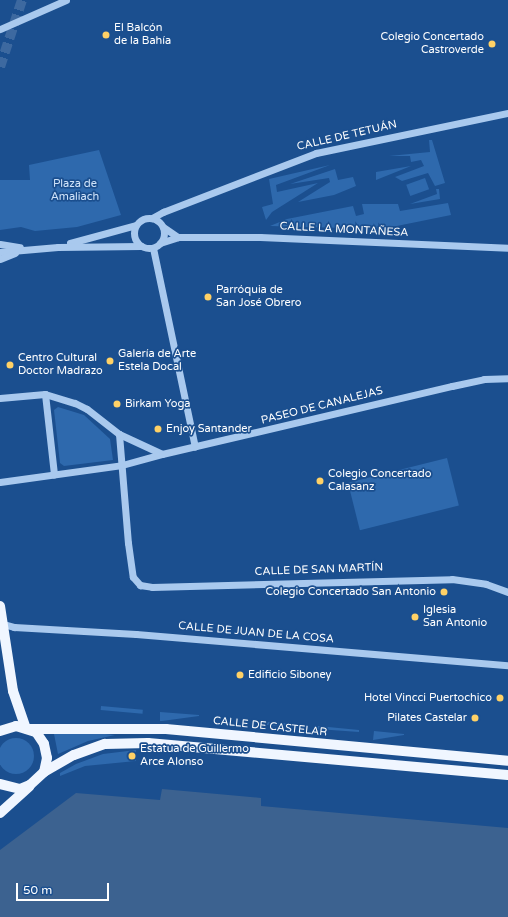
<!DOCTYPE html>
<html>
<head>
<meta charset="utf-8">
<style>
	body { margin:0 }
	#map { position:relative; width:508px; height:917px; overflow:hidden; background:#1b4f8f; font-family:"Varela Round",sans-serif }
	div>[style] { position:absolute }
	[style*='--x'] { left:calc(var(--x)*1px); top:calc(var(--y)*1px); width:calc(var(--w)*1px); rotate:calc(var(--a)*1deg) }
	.green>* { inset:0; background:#2e69ad; transform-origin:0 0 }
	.round { border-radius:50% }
	.water>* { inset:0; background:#3c6290 }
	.major-tunnel>* { height:10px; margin-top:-5px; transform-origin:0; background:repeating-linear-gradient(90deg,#3d69a0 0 10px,transparent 0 15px) }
	.minor>* { height:7px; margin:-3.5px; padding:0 3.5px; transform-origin:3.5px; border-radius:3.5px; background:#a9c9ee }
	.minor>.ring { margin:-3.5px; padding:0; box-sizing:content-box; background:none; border:7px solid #a9c9ee; border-radius:50% }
	.major>* { height:10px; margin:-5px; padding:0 5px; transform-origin:5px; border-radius:5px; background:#f0f6ff }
	.dots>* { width:11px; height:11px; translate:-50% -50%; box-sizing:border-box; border:2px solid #1b4f8f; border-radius:50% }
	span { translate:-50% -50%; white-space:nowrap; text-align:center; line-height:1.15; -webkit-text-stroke:3.5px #1b4f8f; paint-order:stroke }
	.poi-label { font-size:11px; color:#fff }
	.left { translate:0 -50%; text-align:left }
	.right { translate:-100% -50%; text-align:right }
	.street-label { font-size:11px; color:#fff }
	.park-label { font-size:11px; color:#cfe3fa }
	.scale { position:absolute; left:16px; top:883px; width:93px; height:18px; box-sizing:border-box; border:2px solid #fff; border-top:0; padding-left:5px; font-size:12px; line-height:14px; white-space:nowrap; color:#fff; -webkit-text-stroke:3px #1b4f8f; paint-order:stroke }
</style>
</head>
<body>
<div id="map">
	<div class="green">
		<div style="clip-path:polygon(429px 140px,432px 140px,445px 183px,435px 186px,428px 173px,402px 181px,395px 177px,424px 166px,421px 160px,411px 162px,410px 156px,389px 156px,430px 152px)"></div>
		<div style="clip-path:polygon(99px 150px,121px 215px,77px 227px,35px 231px,21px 227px,0 230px,0 180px,30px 180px,29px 165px)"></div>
		<div style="clip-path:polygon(330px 165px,276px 185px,277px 192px,318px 183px,272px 212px,266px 220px,262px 207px,273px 204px,269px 179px)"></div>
		<div style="clip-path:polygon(411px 166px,376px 180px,376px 172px)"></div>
		<div style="clip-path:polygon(335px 169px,338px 180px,353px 177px,356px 186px,334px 195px,298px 202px,330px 182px,329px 178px,290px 184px)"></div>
		<div style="left:425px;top:178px;width:12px;height:20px;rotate:70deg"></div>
		<div style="clip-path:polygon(436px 189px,439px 189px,440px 199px,410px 204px,437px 194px)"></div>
		<div style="clip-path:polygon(448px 203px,451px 215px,382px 229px,270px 226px,287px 219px,353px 206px,356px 216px,364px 214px,362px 204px,398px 204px,400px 211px)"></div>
		<div style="clip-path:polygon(58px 407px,84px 415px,110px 439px,113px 460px,64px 466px,60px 463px,54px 410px)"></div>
		<div style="left:447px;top:458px;width:49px;height:102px;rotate:76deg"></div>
		<div style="left:101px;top:706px;width:42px;height:4px;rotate:5deg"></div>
		<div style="clip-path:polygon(160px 712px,199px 715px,199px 716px,162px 721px,160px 721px)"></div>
		<div style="left:267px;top:722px;width:41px;height:3px;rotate:4deg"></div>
		<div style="clip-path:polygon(318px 726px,359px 730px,359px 732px,317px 729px)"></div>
		<div style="clip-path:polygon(374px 731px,404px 734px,404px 735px,373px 740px)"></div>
		<div style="clip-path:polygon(77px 733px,105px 734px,115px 735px,88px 741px,58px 754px,54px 734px)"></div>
		<div class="round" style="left:-2px;top:738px;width:36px;height:36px"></div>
		<div style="clip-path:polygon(136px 750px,136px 761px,85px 766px,60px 776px,60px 773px,76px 764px,103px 754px)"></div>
	</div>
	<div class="water">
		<div style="clip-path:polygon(162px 789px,261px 798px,261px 806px,508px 828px,508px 917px,0 917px,0 850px,76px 793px,160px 800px)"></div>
	</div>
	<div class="major-tunnel">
		<div style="--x:0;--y:67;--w:71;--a:-71.8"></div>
	</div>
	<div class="minor">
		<div style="--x:0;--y:29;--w:72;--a:-23.7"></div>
		<div style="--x:152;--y:218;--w:13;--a:-29"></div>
		<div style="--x:163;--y:212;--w:164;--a:-21.1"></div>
		<div style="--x:316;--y:153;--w:196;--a:-11.8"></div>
		<div class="ring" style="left:134px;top:218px;width:23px;height:23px"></div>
		<div style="--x:163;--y:227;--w:18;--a:34"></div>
		<div style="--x:70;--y:243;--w:68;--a:-15.3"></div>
		<div style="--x:160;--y:243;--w:19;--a:-18"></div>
		<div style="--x:178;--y:237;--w:82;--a:0"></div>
		<div style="--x:260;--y:237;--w:248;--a:2.5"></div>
		<div style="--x:0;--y:244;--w:20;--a:9"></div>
		<div style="--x:153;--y:248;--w:203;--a:78.1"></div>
		<div style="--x:0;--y:252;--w:58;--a:-4.9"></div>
		<div style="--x:58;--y:247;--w:83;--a:-0.7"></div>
		<div style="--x:0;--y:259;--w:16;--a:-22"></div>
		<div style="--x:45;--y:394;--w:81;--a:83.6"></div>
		<div style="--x:0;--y:398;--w:45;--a:-5.1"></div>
		<div style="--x:45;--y:394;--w:31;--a:17"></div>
		<div style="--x:75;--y:403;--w:13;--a:27"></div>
		<div style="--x:87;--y:409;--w:41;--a:38"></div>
		<div style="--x:119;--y:434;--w:47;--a:24.9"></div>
		<div style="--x:119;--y:434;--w:109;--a:85.3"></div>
		<div style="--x:128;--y:543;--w:34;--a:82"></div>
		<div style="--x:133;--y:577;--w:11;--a:49"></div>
		<div style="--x:140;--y:585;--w:12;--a:9"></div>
		<div style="--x:152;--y:587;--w:300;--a:-1.5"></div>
		<div style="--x:452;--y:579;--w:34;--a:8"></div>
		<div style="--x:486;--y:584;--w:23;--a:20"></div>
		<div style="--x:0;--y:482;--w:123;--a:-7.9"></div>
		<div style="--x:122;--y:465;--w:41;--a:-15.4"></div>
		<div style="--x:162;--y:454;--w:298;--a:-13.2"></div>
		<div style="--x:452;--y:386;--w:33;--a:-12"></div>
		<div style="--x:484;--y:379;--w:24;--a:-2"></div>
		<div style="--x:0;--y:623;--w:15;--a:16"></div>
		<div style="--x:14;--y:627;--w:122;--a:3.3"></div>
		<div style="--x:136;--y:634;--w:373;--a:4.8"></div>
	</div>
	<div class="major">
		<div style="--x:0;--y:606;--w:86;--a:81.3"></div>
		<div style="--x:13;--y:691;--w:39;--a:71"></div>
		<div style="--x:29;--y:729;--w:137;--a:0"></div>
		<div style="--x:166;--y:729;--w:343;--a:5.3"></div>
		<div style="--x:0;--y:731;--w:17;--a:-17"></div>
		<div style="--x:16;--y:726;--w:21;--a:17"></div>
		<div style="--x:36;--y:732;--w:14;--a:56"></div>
		<div style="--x:44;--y:744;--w:14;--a:78"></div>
		<div style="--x:47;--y:758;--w:14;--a:102"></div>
		<div style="--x:44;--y:772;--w:19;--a:137"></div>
		<div style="--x:30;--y:785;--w:11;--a:158"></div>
		<div style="--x:20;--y:789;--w:21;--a:-166"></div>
		<div style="--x:44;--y:772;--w:34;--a:-30"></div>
		<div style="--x:74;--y:755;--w:33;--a:-20"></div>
		<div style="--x:105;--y:744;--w:43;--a:-1.3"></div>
		<div style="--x:148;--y:743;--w:361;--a:5.1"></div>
		<div style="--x:0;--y:813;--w:39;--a:-42"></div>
	</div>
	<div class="dots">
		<div style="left:106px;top:35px;background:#ffd166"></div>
		<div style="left:492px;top:44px;background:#ffd166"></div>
		<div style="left:208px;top:297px;background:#ffd166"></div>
		<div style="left:110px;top:361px;background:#ffd166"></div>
		<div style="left:10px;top:365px;background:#ffd166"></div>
		<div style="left:117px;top:404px;background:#ffd166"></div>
		<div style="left:158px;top:429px;background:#ffd166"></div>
		<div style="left:320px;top:481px;background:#ffd166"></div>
		<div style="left:444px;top:592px;background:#ffd166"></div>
		<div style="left:415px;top:617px;background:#ffd166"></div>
		<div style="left:240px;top:675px;background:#ffd166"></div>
		<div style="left:500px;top:698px;background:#ffd166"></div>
		<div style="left:475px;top:718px;background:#ffd166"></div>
		<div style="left:132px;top:756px;background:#ffd166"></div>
	</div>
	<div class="poi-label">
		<span class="left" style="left:114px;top:35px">El Balcón<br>de la Bahía</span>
		<span class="right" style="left:484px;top:44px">Colegio Concertado<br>Castroverde</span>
		<span class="left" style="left:216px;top:297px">Parróquia de<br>San José Obrero</span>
		<span class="left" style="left:118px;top:361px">Galería de Arte<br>Estela Docal</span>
		<span class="left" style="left:18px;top:365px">Centro Cultural<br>Doctor Madrazo</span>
		<span class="left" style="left:125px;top:404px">Birkam Yoga</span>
		<span class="left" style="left:166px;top:429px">Enjoy Santander</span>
		<span class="left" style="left:328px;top:481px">Colegio Concertado<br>Calasanz</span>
		<span class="right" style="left:436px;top:592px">Colegio Concertado San Antonio</span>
		<span class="left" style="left:423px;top:617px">Iglesia<br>San Antonio</span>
		<span class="left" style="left:248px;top:675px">Edificio Siboney</span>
		<span class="right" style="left:492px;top:698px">Hotel Vincci Puertochico</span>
		<span class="right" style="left:467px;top:718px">Pilates Castelar</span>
		<span class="left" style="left:140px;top:756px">Estatua de Guillermo<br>Arce Alonso</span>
	</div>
	<div class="street-label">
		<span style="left:347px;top:136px;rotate:-13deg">CALLE DE TETUÁN</span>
		<span style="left:344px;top:230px;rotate:3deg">CALLE LA MONTAÑESA</span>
		<span style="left:322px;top:406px;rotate:-14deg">PASEO DE CANALEJAS</span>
		<span style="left:319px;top:570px;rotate:-2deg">CALLE DE SAN MARTÍN</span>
		<span style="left:256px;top:633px;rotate:5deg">CALLE DE JUAN DE LA COSA</span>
		<span style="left:270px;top:727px;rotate:6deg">CALLE DE CASTELAR</span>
	</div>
	<div class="park-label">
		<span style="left:75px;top:191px">Plaza de<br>Amaliach</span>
	</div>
	<div class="scale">50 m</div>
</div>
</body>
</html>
